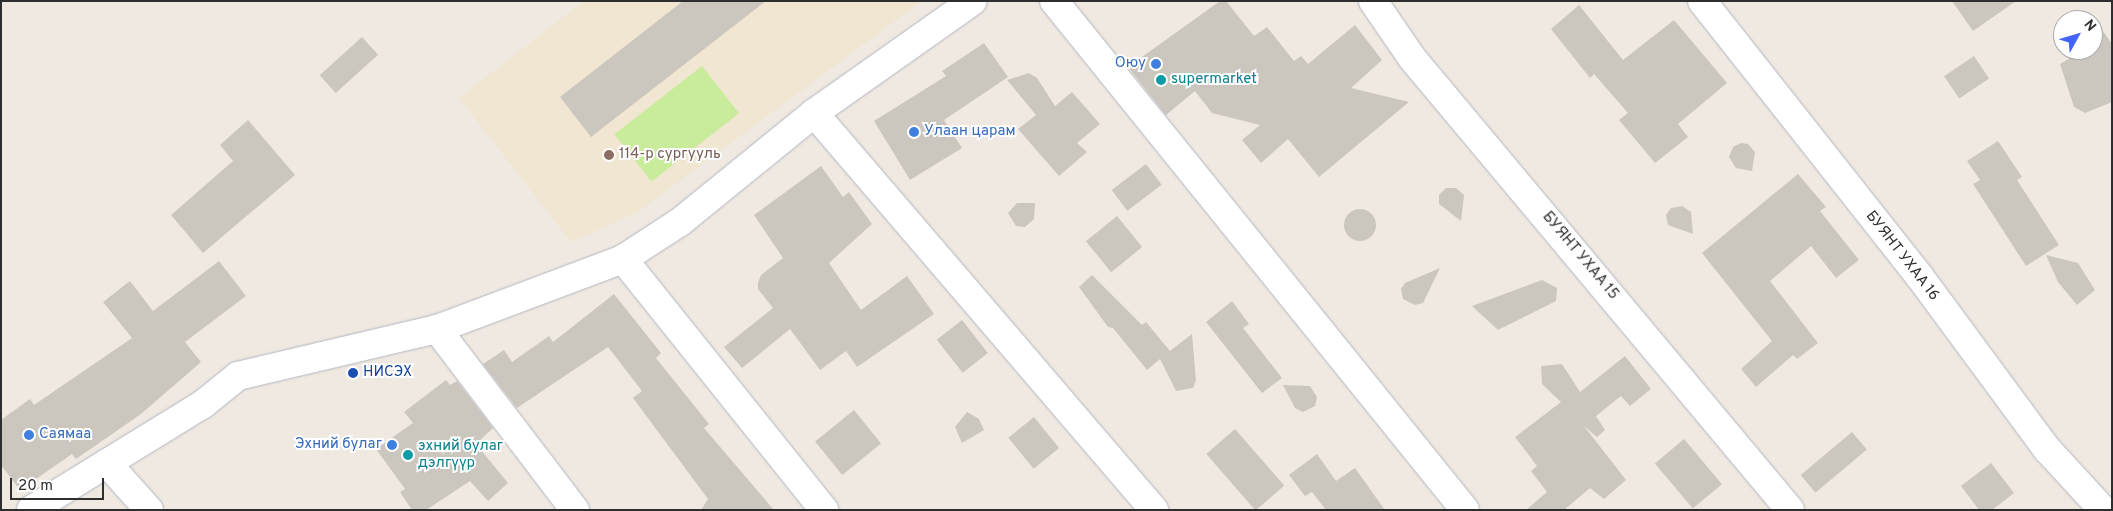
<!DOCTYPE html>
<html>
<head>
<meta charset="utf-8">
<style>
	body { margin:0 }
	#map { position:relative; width:2113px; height:511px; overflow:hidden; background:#efe9e1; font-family:Overpass,sans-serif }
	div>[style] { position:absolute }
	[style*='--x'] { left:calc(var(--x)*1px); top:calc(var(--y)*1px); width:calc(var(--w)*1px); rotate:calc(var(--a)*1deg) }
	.education>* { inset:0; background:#f0e6d1 }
	.pitch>* { inset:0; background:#c9ec9a; transform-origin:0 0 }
	.building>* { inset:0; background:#cbc7bf; transform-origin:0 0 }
	.round { border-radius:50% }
	.roads { filter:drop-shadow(0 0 1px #b4b7c1) drop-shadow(0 0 1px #b4b7c1) }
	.minor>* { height:28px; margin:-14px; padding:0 14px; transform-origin:14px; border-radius:14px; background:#fff }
	.dots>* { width:14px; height:14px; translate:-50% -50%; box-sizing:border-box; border:2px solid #fff; border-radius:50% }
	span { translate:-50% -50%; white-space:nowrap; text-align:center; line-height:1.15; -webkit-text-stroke:4px #fff; paint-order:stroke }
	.shop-label { font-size:15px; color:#366cbe }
	.right { translate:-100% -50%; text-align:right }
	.left { translate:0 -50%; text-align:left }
	.culture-label { font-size:15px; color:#0d838f }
	.education-label { font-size:15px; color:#785e54 }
	.street-label { font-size:15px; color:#2e2e2e }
	.transit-label { font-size:15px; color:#164399 }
	.frame { position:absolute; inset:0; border:2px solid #2e2e2e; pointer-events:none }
	.north { position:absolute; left:2053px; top:10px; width:50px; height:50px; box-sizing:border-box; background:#fff; border:1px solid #ababab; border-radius:50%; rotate:51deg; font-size:14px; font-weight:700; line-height:20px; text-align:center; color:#2e2e2e }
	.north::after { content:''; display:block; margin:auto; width:18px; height:22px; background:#4264fb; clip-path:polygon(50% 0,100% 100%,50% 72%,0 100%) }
	.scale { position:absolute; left:10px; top:478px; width:94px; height:22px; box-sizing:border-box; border:2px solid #2e2e2e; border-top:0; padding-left:6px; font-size:15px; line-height:18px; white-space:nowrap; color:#2e2e2e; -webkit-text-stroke:4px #fff; paint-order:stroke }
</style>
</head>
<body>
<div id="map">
	<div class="education">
		<div style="clip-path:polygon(584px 1px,922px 1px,638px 212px,571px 242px,459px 98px)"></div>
	</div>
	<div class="pitch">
		<div style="left:702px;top:66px;width:60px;height:111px;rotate:52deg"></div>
	</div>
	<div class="building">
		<div style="clip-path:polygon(683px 1px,766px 1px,591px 137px,560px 97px)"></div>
		<div style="clip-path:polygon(1220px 1px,1226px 1px,1254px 36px,1267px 27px,1294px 61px,1301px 56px,1308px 64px,1355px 25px,1382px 60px,1351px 88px,1409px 102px,1319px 177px,1288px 139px,1261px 163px,1242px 140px,1260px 125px,1212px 113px,1195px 91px,1166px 115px,1128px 67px)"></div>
		<div style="clip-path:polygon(1952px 1px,2016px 1px,1973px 31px)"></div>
		<div style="clip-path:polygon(1579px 5px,1623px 60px,1674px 20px,1727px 83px,1678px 124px,1688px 137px,1655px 163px,1619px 120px,1628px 113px,1594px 74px,1590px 78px,1551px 29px)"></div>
		<div style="clip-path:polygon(2091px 14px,2112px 44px,2112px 102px,2085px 113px,2074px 107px,2060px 64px,2079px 53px,2077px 50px,2093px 50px,2093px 20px,2082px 20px)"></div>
		<div style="left:362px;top:37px;width:24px;height:57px;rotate:48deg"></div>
		<div style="clip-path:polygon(984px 43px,1008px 77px,944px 120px,962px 148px,910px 180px,874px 121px,946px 76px,942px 71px)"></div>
		<div style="left:1974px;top:56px;width:27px;height:36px;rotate:56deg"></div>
		<div style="clip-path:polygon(1029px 73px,1037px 78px,1055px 106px,1072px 92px,1100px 124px,1077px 143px,1087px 152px,1059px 176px,1018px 129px,1036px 115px,1007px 80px)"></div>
		<div style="clip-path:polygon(248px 120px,295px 175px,203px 253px,171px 215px,233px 161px,220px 145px)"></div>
		<div style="clip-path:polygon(1998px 141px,2022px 177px,2017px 180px,2059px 245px,2026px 266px,1973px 184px,1980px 180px,1967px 161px)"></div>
		<div style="clip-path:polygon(1741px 143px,1748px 144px,1755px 152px,1752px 171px,1736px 168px,1729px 157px,1733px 147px)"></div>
		<div style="left:1146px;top:164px;width:26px;height:43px;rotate:53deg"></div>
		<div style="clip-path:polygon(821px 166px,843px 197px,849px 192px,872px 224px,829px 263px,861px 310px,907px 276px,934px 314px,857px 367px,846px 351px,820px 370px,790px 329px,742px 368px,724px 347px,773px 308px,758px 289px,758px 283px,761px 275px,783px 258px,754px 215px)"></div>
		<div style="clip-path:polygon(1798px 174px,1826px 207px,1820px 211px,1859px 260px,1836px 278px,1811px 246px,1770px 281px,1818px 343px,1797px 359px,1793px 355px,1756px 387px,1741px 369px,1772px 341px,1702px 253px)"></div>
		<div style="clip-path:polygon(1446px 188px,1456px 188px,1464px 195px,1461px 221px,1439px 204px,1439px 195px)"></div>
		<div style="clip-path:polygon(1017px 203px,1035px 203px,1034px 219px,1025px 227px,1016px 226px,1008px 213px)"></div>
		<div style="clip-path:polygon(1682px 206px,1691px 212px,1693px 234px,1668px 225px,1666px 215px,1671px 208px)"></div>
		<div class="round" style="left:1344px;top:209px;width:32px;height:32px"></div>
		<div style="left:1117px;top:216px;width:40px;height:40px;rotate:51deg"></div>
		<div style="clip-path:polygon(2046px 255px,2078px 263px,2095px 290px,2077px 305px,2058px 282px)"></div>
		<div style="clip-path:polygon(219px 261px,246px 296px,185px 342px,201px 362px,141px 414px,76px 459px,72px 454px,20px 490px,1px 465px,1px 420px,30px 399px,34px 405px,132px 338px,103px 302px,130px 281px,153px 311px)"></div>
		<div style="clip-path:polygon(1440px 268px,1423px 303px,1415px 305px,1403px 299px,1401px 289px,1405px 283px)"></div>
		<div style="clip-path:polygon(1092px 275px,1142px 325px,1146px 322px,1170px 351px,1192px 334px,1196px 380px,1193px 388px,1176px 391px,1160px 359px,1147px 370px,1113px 328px,1108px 327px,1079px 287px)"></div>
		<div style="clip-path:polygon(1542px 280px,1557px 288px,1556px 301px,1498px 330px,1472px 306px)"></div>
		<div style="clip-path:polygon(614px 294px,661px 353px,656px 358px,709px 424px,704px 428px,774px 510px,701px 510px,708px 499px,633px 398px,642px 391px,608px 347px,517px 408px,483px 364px,504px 350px,512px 362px,549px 336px,553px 342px)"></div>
		<div style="clip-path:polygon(1232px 301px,1249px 324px,1243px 328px,1282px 378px,1262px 393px,1206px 322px)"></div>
		<div style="left:962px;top:320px;width:42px;height:32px;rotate:52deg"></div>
		<div style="clip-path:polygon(1625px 356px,1651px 389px,1630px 406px,1621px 396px,1596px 416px,1605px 430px,1597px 437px,1584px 426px,1626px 480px,1604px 499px,1590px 488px,1564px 510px,1526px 510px,1547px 492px,1531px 471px,1537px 466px,1515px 437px,1561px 402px,1542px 384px,1541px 366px,1562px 364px,1580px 392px)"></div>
		<div style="clip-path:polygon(446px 380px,450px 385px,457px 381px,493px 428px,476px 444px,508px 483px,488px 501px,470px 481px,426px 510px,412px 510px,400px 492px,405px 489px,376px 449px,413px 423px,404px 412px)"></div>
		<div style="clip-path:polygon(1283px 385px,1310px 386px,1317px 397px,1315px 406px,1303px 412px,1295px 408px)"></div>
		<div style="left:854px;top:410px;width:43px;height:50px;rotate:51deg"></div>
		<div style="clip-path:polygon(967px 412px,979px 419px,984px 430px,962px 443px,955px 427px)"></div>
		<div style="left:1034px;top:417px;width:40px;height:33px;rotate:51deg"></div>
		<div style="left:1235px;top:429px;width:75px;height:38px;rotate:49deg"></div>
		<div style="left:1852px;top:432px;width:23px;height:67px;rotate:50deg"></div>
		<div style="left:1684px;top:439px;width:59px;height:38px;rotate:50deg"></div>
		<div style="clip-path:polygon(1317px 454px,1336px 481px,1355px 468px,1385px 510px,1326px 510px,1312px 492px,1305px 496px,1289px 475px)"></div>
		<div style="clip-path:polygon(1991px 463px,2014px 493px,1992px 510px,1979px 510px,1961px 486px)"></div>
	</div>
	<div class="roads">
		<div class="minor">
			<div style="--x:1054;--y:1;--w:654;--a:51.08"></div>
			<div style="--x:1373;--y:1;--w:69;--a:55.6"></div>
			<div style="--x:1412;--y:58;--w:589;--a:50.09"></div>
			<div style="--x:1702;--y:1;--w:352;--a:51.7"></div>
			<div style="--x:1920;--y:277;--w:214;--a:53.6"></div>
			<div style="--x:2047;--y:449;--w:83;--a:47.4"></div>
			<div style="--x:814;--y:113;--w:523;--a:49.42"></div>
			<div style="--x:623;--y:259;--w:322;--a:51.3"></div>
			<div style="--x:437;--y:329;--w:228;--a:52.7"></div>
			<div style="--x:107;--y:463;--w:63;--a:48.2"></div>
			<div style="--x:31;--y:510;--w:201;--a:-31.6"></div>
			<div style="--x:202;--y:405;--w:46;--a:-38.9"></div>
			<div style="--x:238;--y:376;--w:204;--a:-13.3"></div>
			<div style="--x:437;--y:329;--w:199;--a:-20.6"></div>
			<div style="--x:623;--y:259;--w:68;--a:-33"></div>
			<div style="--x:680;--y:222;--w:173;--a:-39.1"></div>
			<div style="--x:814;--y:113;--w:194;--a:-35.2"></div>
		</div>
	</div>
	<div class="dots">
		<div style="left:1156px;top:64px;background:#3f7fe0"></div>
		<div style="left:1161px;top:80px;background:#0f9aa8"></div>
		<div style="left:914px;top:132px;background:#3f7fe0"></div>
		<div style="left:609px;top:155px;background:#8d6e63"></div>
		<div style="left:353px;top:373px;background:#1a4fb4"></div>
		<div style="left:29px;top:435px;background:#3f7fe0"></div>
		<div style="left:392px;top:445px;background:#3f7fe0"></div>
		<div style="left:408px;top:455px;background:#0f9aa8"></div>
	</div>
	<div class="shop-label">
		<span class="right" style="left:1146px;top:64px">Оюу</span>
		<span class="left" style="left:924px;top:132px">Улаан царам</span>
		<span class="left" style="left:39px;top:435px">Саямаа</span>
		<span class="right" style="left:382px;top:445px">Эхний булаг</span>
	</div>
	<div class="culture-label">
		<span class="left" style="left:1171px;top:80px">supermarket</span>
		<span class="left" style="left:418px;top:455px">эхний булаг<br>дэлгүүр</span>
	</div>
	<div class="education-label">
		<span class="left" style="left:619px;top:155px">114-р сургууль</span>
	</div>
	<div class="street-label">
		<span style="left:1580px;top:256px;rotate:50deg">БУЯНТ УХАА 15</span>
		<span style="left:1902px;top:256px;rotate:52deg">БУЯНТ УХАА 16</span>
	</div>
	<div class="transit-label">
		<span class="left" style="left:363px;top:373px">НИСЭХ</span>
	</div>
	<div class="frame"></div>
	<div class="north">N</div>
	<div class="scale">20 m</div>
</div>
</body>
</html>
